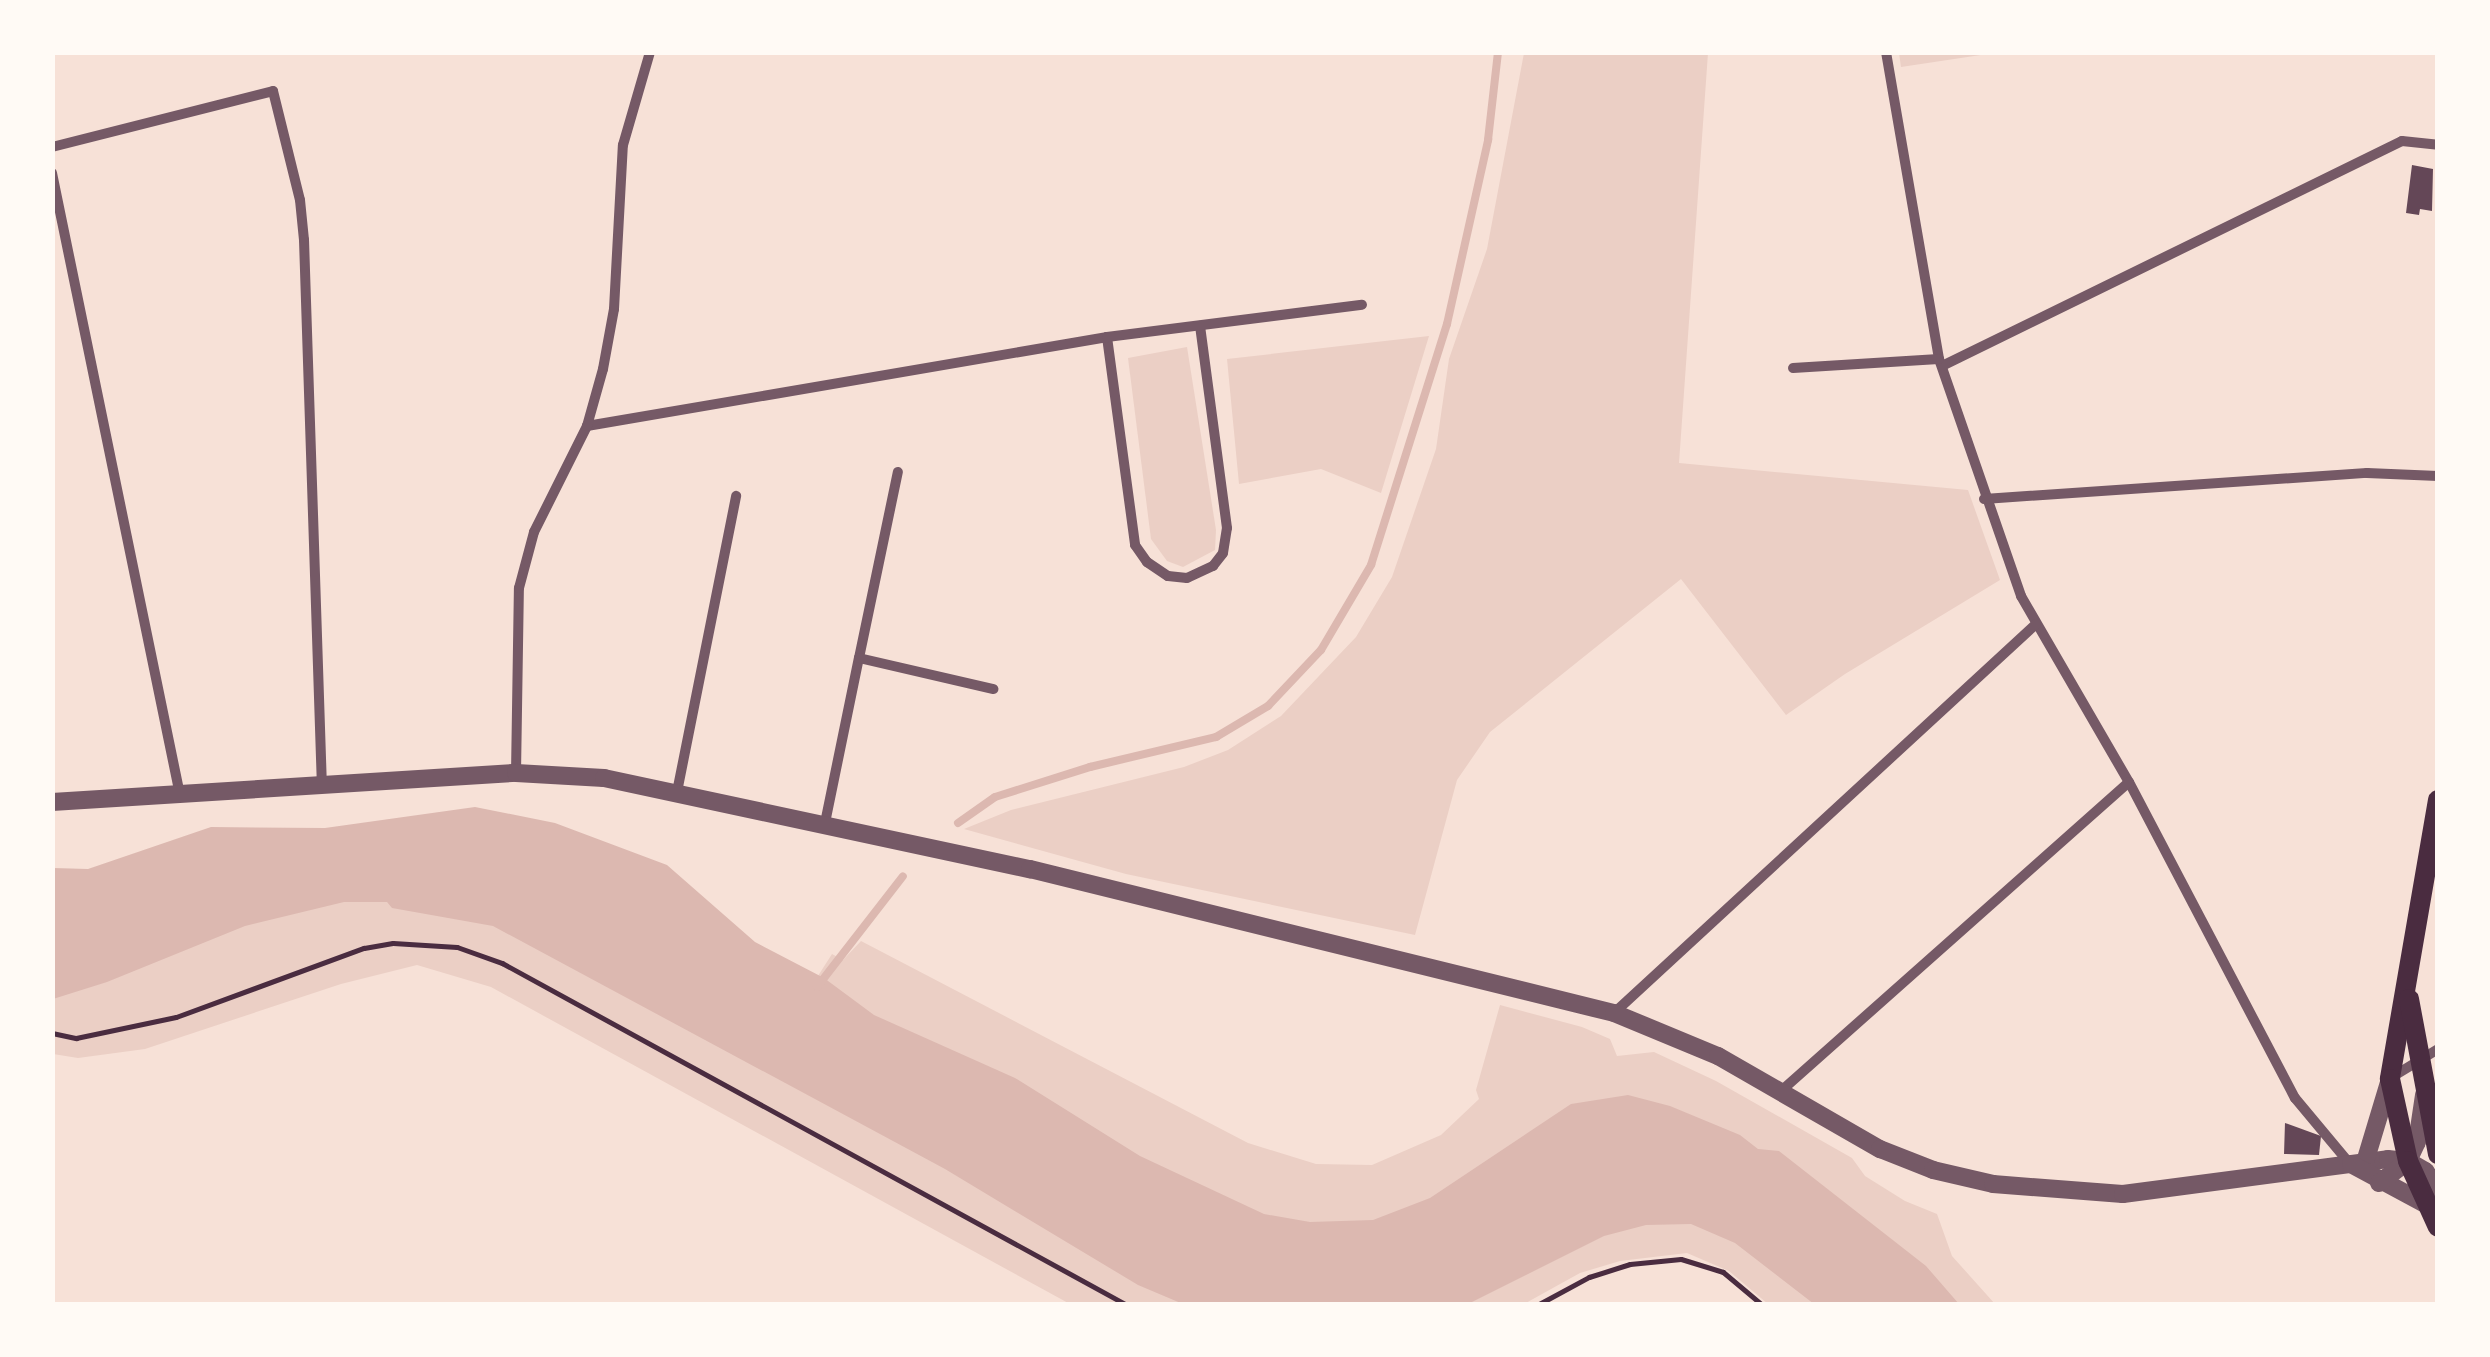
<!DOCTYPE html>
<html>
<head>
<meta charset="utf-8">
<style>
	body { margin:0 }
	#map { position:relative; width:2490px; height:1357px; overflow:hidden; background:#f7e1d7; font-family:Roboto,sans-serif }
	div>[style] { position:absolute }
	[style*='--x'] { left:calc(var(--x)*1px); top:calc(var(--y)*1px); width:calc(var(--w)*1px); rotate:calc(var(--a)*1deg) }
	.green>* { inset:0; background:#ebcfc5 }
	.water>* { inset:0; background:#dcb8b0 }
	.stream>* { height:8px; margin:-4px; padding:0 4px; transform-origin:4px; border-radius:4px; background:#dcb8b0 }
	.building>* { inset:0; background:#644757 }
	.path>* { height:5px; margin:-2.5px; padding:0 2.5px; transform-origin:2.5px; border-radius:2.5px; background:#4a2c40 }
	.minor>* { height:10px; margin:-5px; padding:0 5px; transform-origin:5px; border-radius:5px; background:#755966 }
	.tertiary>* { height:18px; margin:-9px; padding:0 9px; transform-origin:9px; border-radius:9px; background:#755966 }
	.secondary>* { height:20px; margin:-10px; padding:0 10px; transform-origin:10px; border-radius:10px; background:#4a2c40 }
	span { translate:-50% -50%; white-space:nowrap; text-align:center; line-height:1.15; -webkit-text-stroke:8px #fffaf5; paint-order:stroke }
	.frame { position:absolute; inset:0; border:55px solid #fffaf5; pointer-events:none }
</style>
</head>
<body>
<div id="map">
	<div class="green">
		<div style="clip-path:polygon(1524px 53px,1708px 53px,1679px 463px,1968px 490px,2000px 580px,1845px 674px,1786px 715px,1681px 579px,1490px 732px,1457px 780px,1415px 935px,1126px 874px,964px 829px,1011px 810px,1184px 767px,1228px 750px,1281px 716px,1356px 637px,1392px 577px,1436px 449px,1449px 359px,1487px 249px)"></div>
		<div style="clip-path:polygon(1899px 53px,1899px 52px,1994px 53px,1901px 67px)"></div>
		<div style="clip-path:polygon(1429px 336px,1381px 493px,1321px 469px,1239px 484px,1227px 359px)"></div>
		<div style="clip-path:polygon(1187px 347px,1216px 530px,1215px 550px,1183px 567px,1167px 561px,1151px 539px,1128px 358px)"></div>
		<div style="clip-path:polygon(273px 839px,802px 1001px,832px 954px,843px 960px,861px 941px,1248px 1143px,1316px 1164px,1372px 1165px,1441px 1135px,1479px 1099px,1476px 1090px,1500px 1005px,1582px 1027px,1610px 1039px,1617px 1056px,1654px 1052px,1716px 1081px,1852px 1158px,1865px 1176px,1905px 1201px,1937px 1214px,1952px 1256px,1995px 1304px,1768px 1304px,1729px 1271px,1687px 1253px,1620px 1261px,1580px 1273px,1524px 1304px,1070px 1304px,491px 987px,417px 965px,341px 984px,145px 1049px,78px 1058px,53px 1054px,52px 905px)"></div>
	</div>
	<div class="water">
		<div style="clip-path:polygon(475px 807px,555px 823px,667px 865px,755px 942px,824px 978px,874px 1015px,1015px 1078px,1140px 1156px,1264px 1214px,1310px 1222px,1373px 1220px,1430px 1198px,1571px 1104px,1628px 1095px,1670px 1106px,1740px 1135px,1758px 1149px,1779px 1151px,1926px 1266px,1959px 1304px,1814px 1304px,1735px 1243px,1691px 1224px,1646px 1225px,1604px 1236px,1468px 1304px,1183px 1304px,1138px 1285px,945px 1169px,493px 926px,392px 908px,387px 902px,344px 902px,245px 926px,107px 982px,53px 999px,53px 868px,88px 869px,211px 827px,325px 828px)"></div>
	</div>
	<div class="stream">
		<div style="--x:958;--y:823;--w:45;--a:-35.1"></div>
		<div style="--x:995;--y:797;--w:100;--a:-17.5"></div>
		<div style="--x:1090;--y:767;--w:130;--a:-13.4"></div>
		<div style="--x:1216;--y:737;--w:61;--a:-30.8"></div>
		<div style="--x:1268;--y:706;--w:77;--a:-46.6"></div>
		<div style="--x:1321;--y:650;--w:99;--a:-59.5"></div>
		<div style="--x:1371;--y:565;--w:253;--a:-72.5"></div>
		<div style="--x:1447;--y:324;--w:189;--a:-77.4"></div>
		<div style="--x:1488;--y:140;--w:89;--a:-83.5"></div>
		<div style="--x:817;--y:987;--w:140;--a:-52.2"></div>
	</div>
	<div class="building">
		<div style="clip-path:polygon(2412px 165px,2433px 169px,2432px 211px,2420px 209px,2419px 215px,2406px 213px)"></div>
		<div style="clip-path:polygon(2285px 1123px,2321px 1136px,2319px 1155px,2284px 1154px)"></div>
	</div>
	<div class="path">
		<div style="--x:52;--y:1033;--w:25;--a:12"></div>
		<div style="--x:76;--y:1038;--w:102;--a:-11.9"></div>
		<div style="--x:176;--y:1017;--w:200;--a:-20.2"></div>
		<div style="--x:364;--y:948;--w:29;--a:-10"></div>
		<div style="--x:393;--y:943;--w:64;--a:3.6"></div>
		<div style="--x:457;--y:947;--w:48;--a:19.6"></div>
		<div style="--x:502;--y:963;--w:710;--a:28.69"></div>
		<div style="--x:1539;--y:1304;--w:57;--a:-28.4"></div>
		<div style="--x:1589;--y:1277;--w:43;--a:-17.6"></div>
		<div style="--x:1630;--y:1264;--w:51;--a:-5.6"></div>
		<div style="--x:1681;--y:1259;--w:44;--a:17.2"></div>
		<div style="--x:1723;--y:1272;--w:50;--a:40.1"></div>
	</div>
	<div class="minor">
		<div style="--x:1886;--y:52;--w:312;--a:80.2"></div>
		<div style="--x:1939;--y:359;--w:251;--a:70.9"></div>
		<div style="--x:2021;--y:596;--w:215;--a:59.9"></div>
		<div style="--x:2129;--y:782;--w:357;--a:62.3"></div>
		<div style="--x:2295;--y:1098;--w:86;--a:50.2"></div>
		<div style="--x:52;--y:147;--w:228;--a:-14.2"></div>
		<div style="--x:273;--y:91;--w:112;--a:76.1"></div>
		<div style="--x:300;--y:200;--w:40;--a:84.3"></div>
		<div style="--x:304;--y:240;--w:548;--a:88.12"></div>
		<div style="--x:52;--y:173;--w:635;--a:78.37"></div>
		<div style="--x:1107;--y:337;--w:210;--a:82.3"></div>
		<div style="--x:1135;--y:545;--w:21;--a:55"></div>
		<div style="--x:1147;--y:562;--w:25;--a:34"></div>
		<div style="--x:1168;--y:576;--w:19;--a:6"></div>
		<div style="--x:1187;--y:578;--w:29;--a:-25"></div>
		<div style="--x:1213;--y:566;--w:16;--a:-52"></div>
		<div style="--x:1223;--y:553;--w:25;--a:-81"></div>
		<div style="--x:1227;--y:528;--w:204;--a:-97.6"></div>
		<div style="--x:1942;--y:366;--w:512;--a:-26.06"></div>
		<div style="--x:2402;--y:141;--w:36;--a:6"></div>
		<div style="--x:1793;--y:368;--w:146;--a:-3.5"></div>
		<div style="--x:587;--y:426;--w:528;--a:-9.71"></div>
		<div style="--x:1107;--y:337;--w:257;--a:-7.2"></div>
		<div style="--x:1984;--y:499;--w:384;--a:-3.9"></div>
		<div style="--x:2367;--y:473;--w:71;--a:2.4"></div>
		<div style="--x:859;--y:658;--w:190;--a:-78.2"></div>
		<div style="--x:516;--y:773;--w:185;--a:-89.1"></div>
		<div style="--x:519;--y:588;--w:58;--a:-75"></div>
		<div style="--x:534;--y:532;--w:119;--a:-63.4"></div>
		<div style="--x:587;--y:426;--w:59;--a:-74.3"></div>
		<div style="--x:603;--y:369;--w:61;--a:-79.6"></div>
		<div style="--x:614;--y:309;--w:164;--a:-86.9"></div>
		<div style="--x:623;--y:145;--w:97;--a:-73.8"></div>
		<div style="--x:677;--y:792;--w:302;--a:-78.7"></div>
		<div style="--x:825;--y:823;--w:168;--a:-78.4"></div>
		<div style="--x:859;--y:658;--w:138;--a:13"></div>
		<div style="--x:1614;--y:1013;--w:574;--a:-42.67"></div>
		<div style="--x:2392;--y:1077;--w:54;--a:-31.3"></div>
		<div style="--x:1781;--y:1091;--w:465;--a:-41.6"></div>
	</div>
	<div class="tertiary">
		<div style="--x:52;--y:802;--w:465;--a:-3.6"></div>
		<div style="--x:516;--y:773;--w:88;--a:3.3"></div>
		<div style="--x:604;--y:778;--w:436;--a:12.1"></div>
		<div style="--x:1030;--y:869;--w:601;--a:13.85"></div>
		<div style="--x:1614;--y:1013;--w:113;--a:22.5"></div>
		<div style="--x:1718;--y:1056;--w:187;--a:29.9"></div>
		<div style="--x:1880;--y:1149;--w:57;--a:21.6"></div>
		<div style="--x:1933;--y:1170;--w:62;--a:13.1"></div>
		<div style="--x:1993;--y:1184;--w:130;--a:4.4"></div>
		<div style="--x:2123;--y:1194;--w:267;--a:-7.5"></div>
		<div style="--x:2388;--y:1159;--w:20;--a:6"></div>
		<div style="--x:2408;--y:1161;--w:20;--a:30"></div>
		<div style="--x:2425;--y:1171;--w:21;--a:53"></div>
		<div style="--x:2365;--y:1162;--w:87;--a:-73.2"></div>
		<div style="--x:2351;--y:1164;--w:86;--a:28.3"></div>
		<div style="--x:2379;--y:1183;--w:36;--a:-37"></div>
		<div style="--x:2408;--y:1161;--w:21;--a:-65"></div>
		<div style="--x:2417;--y:1142;--w:48;--a:-81.5"></div>
	</div>
	<div class="secondary">
		<div style="--x:2438;--y:800;--w:283;--a:99.8"></div>
		<div style="--x:2390;--y:1079;--w:84;--a:77.6"></div>
		<div style="--x:2408;--y:1161;--w:72;--a:65.6"></div>
		<div style="--x:2409;--y:999;--w:158;--a:79.4"></div>
	</div>
	<div class="frame"></div>
</div>
</body>
</html>
